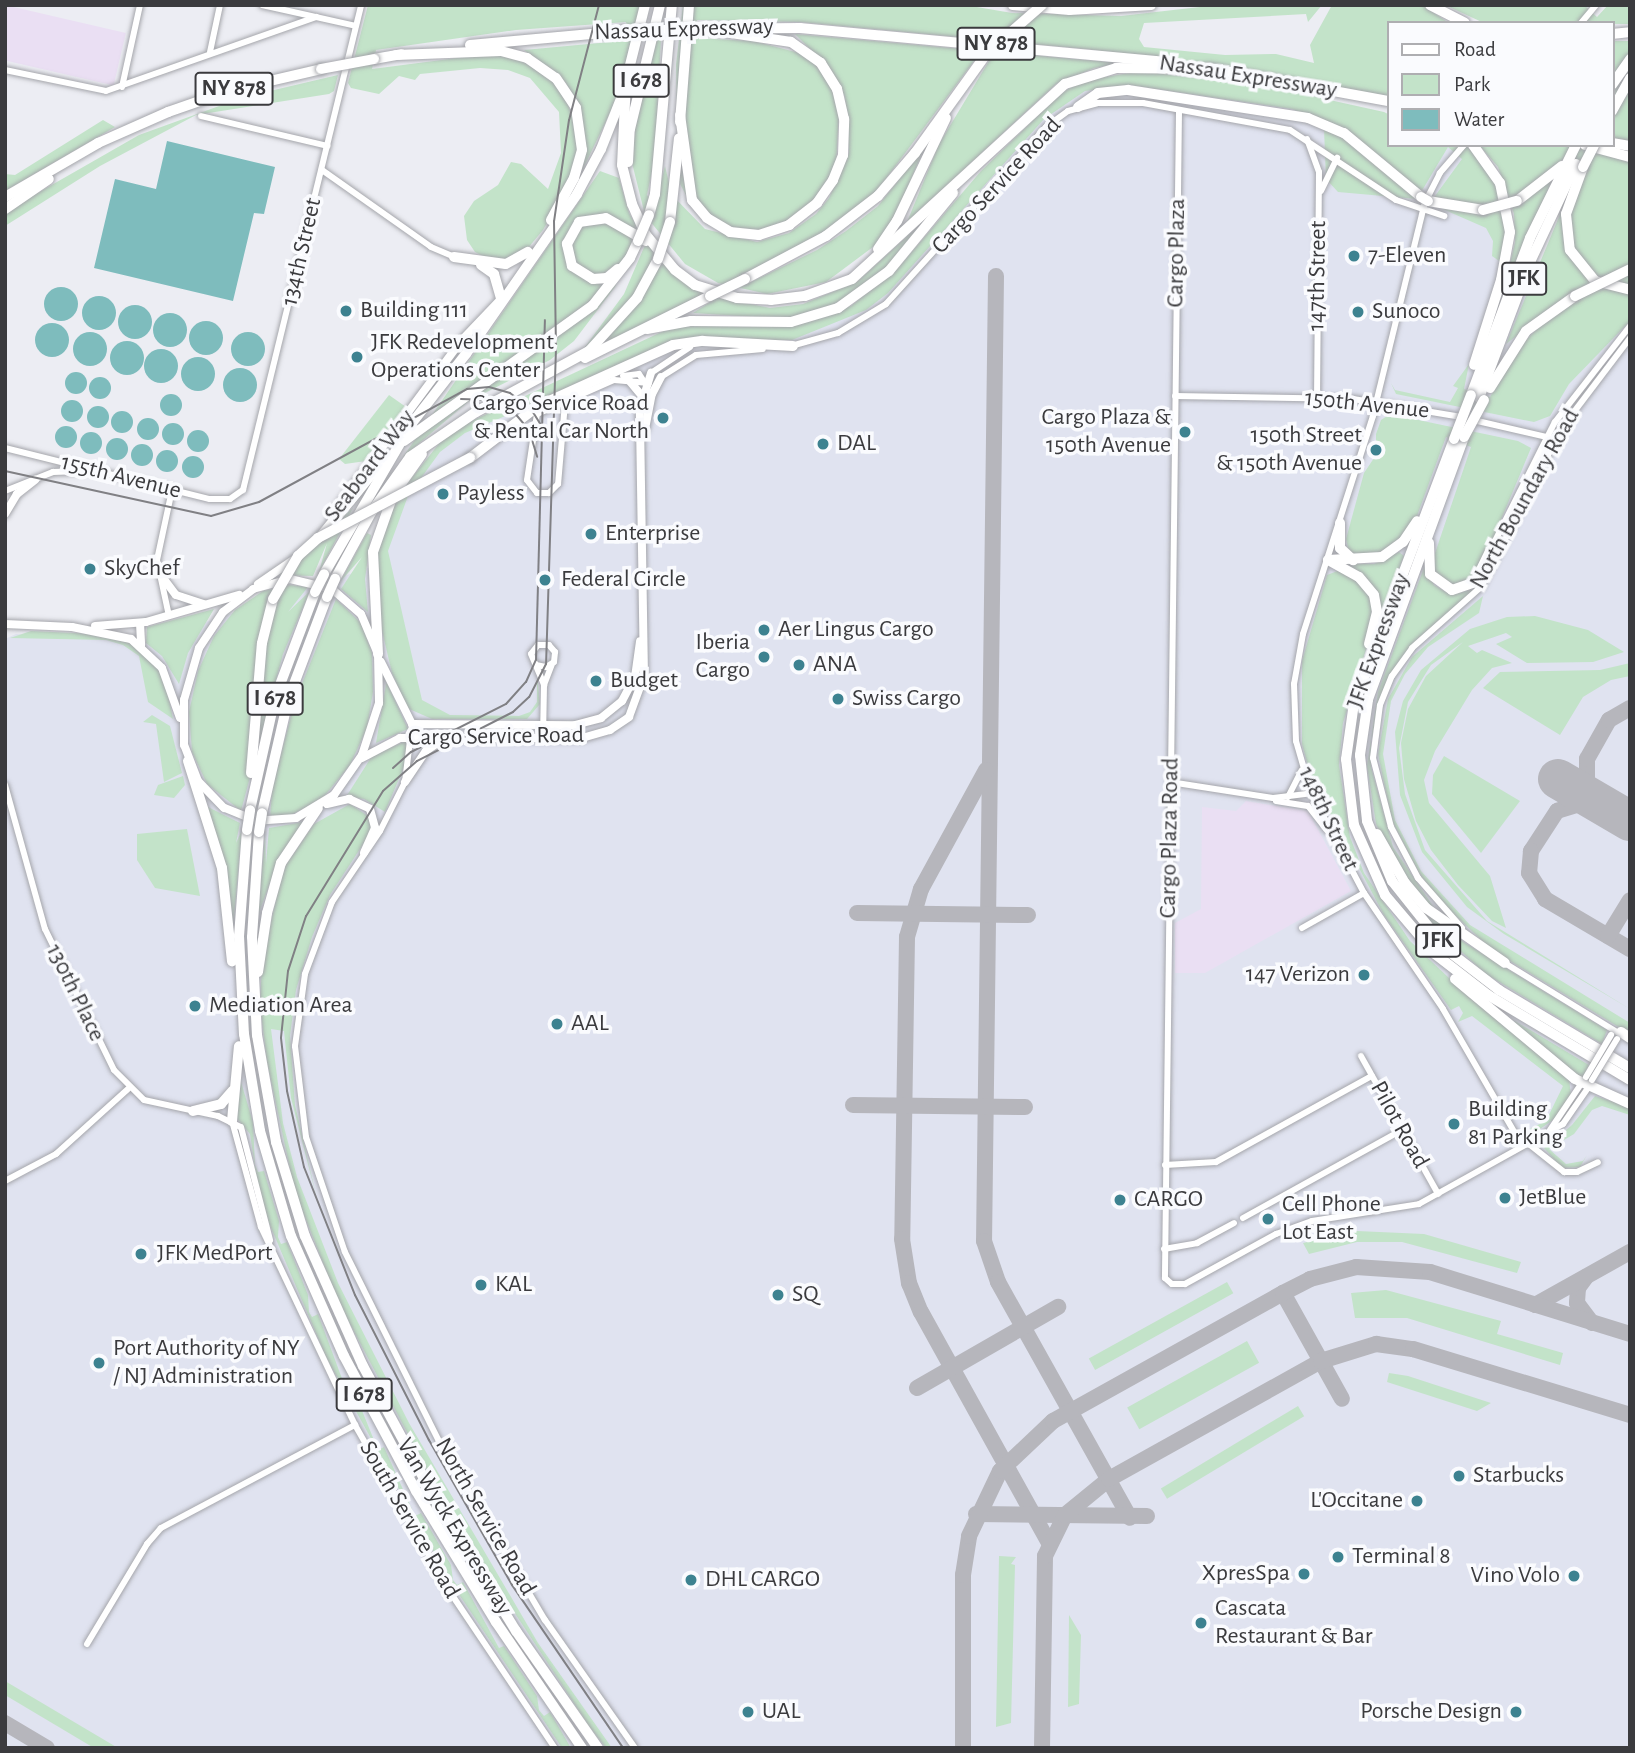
<!DOCTYPE html>
<html>
<head>
<meta charset="utf-8">
<style>
	body { margin:0 }
	#map { position:relative; width:1635px; height:1753px; overflow:hidden; background:#ecedf3; font-family:"Alegreya Sans",sans-serif }
	div>[style] { position:absolute }
	[style*='--x'] { left:calc(var(--x)*1px); top:calc(var(--y)*1px); width:calc(var(--w)*1px); rotate:calc(var(--a)*1deg) }
	.built>* { inset:0; background:#e0e3f0 }
	.industrial>* { inset:0; background:#eadff3; transform-origin:0 0 }
	.green>* { inset:0; background:#c3e3c9; transform-origin:0 0 }
	.water>* { inset:0; background:#7ebcbd }
	.round { border-radius:50% }
	.taxiway>* { height:16px; margin:-8px; padding:0 8px; transform-origin:8px; border-radius:8px; background:#b6b6bc }
	.runway>* { height:40px; margin:-20px; padding:0 20px; transform-origin:20px; border-radius:20px; background:#b6b6bc }
	.roads { filter:drop-shadow(0 0 2px #a5a6ab) drop-shadow(0 0 2px #a5a6ab) }
	.street>* { height:6px; margin:-3px; padding:0 3px; transform-origin:3px; border-radius:3px; background:#fff }
	.secondary>* { height:8px; margin:-4px; padding:0 4px; transform-origin:4px; border-radius:4px; background:#fff }
	.primary>* { height:9px; margin:-4.5px; padding:0 4.5px; transform-origin:4.5px; border-radius:4.5px; background:#fff }
	.highway>* { height:10px; margin:-5px; padding:0 5px; transform-origin:5px; border-radius:5px; background:#fff }
	.tram>* { height:2px; margin:-1px; padding:0 1px; transform-origin:1px; border-radius:1px; background:#808084 }
	.bridges { filter:drop-shadow(0 0 2px #a5a6ab) drop-shadow(0 0 2px #a5a6ab) }
	.street-bridge>* { height:6px; margin:-3px; padding:0 3px; transform-origin:3px; border-radius:3px; background:#fff }
	.highway-bridge>* { height:10px; margin:-5px; padding:0 5px; transform-origin:5px; border-radius:5px; background:#fff }
	.dots>* { width:19px; height:19px; translate:-50% -50%; box-sizing:border-box; border:4px solid #fafbfe; border-radius:50% }
	span { translate:-50% -50%; white-space:nowrap; text-align:center; line-height:1.15; -webkit-text-stroke:7px #fafbfe; paint-order:stroke }
	.shield-label span { padding:2px 5px; background:#fafbfe; border:2px solid; border-radius:5px; -webkit-text-stroke-width:0 }
	.shield-label { font-size:23px; color:#3b3b3e; font-weight:700 }
	.street-label { font-size:24px; color:#3b3b3e }
	.poi-label { font-size:24px; color:#3b3b3e }
	.left { translate:0 -50%; text-align:left }
	.right { translate:-100% -50%; text-align:right }
	.frame { position:absolute; inset:0; border:7px solid #3b3b3e; pointer-events:none }
	.legend { position:absolute; left:1387px; top:21px; width:228px; height:126px; box-sizing:border-box; background:#fafbfe; border:2px solid #aeaeb1; margin:0; padding:9px 12px; list-style:none; font-size:21px; color:#3b3b3e }
	.legend li { display:flex; align-items:center; gap:14px; height:35px }
	.legend b { width:35px; border:2px solid #aeaeb1 }
</style>
</head>
<body>
<div id="map">
	<div class="built">
		<div style="clip-path:polygon(1122px 80px,1306px 107px,1388px 145px,1454px 145px,1473px 162px,1502px 259px,1630px 280px,1630px 1748px,5px 1748px,5px 639px,16px 634px,108px 638px,134px 646px,386px 562px,389px 538px,407px 495px,440px 450px,465px 431px,657px 345px,787px 335px,854px 312px,906px 268px,1051px 105px,1069px 93px)"></div>
	</div>
	<div class="industrial">
		<div style="left:5px;top:5px;width:124px;height:54px;rotate:13deg"></div>
		<div style="clip-path:polygon(1246px 801px,1308px 811px,1351px 891px,1205px 973px,1175px 973px,1175px 923px,1201px 909px,1202px 807px,1236px 811px)"></div>
	</div>
	<div class="green">
		<div style="clip-path:polygon(368px 5px,649px 5px,626px 80px,580px 175px,585px 142px,576px 102px,566px 83px,524px 50px,621px 41px,626px 22px,516px 30px,376px 50px,372px 69px,496px 53px,522px 59px,549px 75px,563px 92px,580px 137px,569px 185px,543px 230px,523px 254px,513px 260px,490px 260px,475px 252px,467px 240px,464px 216px,474px 201px,498px 185px,511px 162px,521px 164px,548px 189px,561px 153px,559px 112px,530px 78px,508px 70px,480px 68px,420px 74px,415px 80px,399px 76px,379px 94px,351px 88px,348px 83px)"></div>
		<div style="clip-path:polygon(683px 5px,965px 5px,1012px 13px,1121px 16px,1217px 5px,1322px 5px,1308px 22px,1306px 14px,1144px 23px,1139px 39px,1144px 47px,1225px 55px,1276px 54px,1314px 63px,1310px 45px,1332px 5px,1422px 5px,1449px 23px,1388px 23px,1388px 96px,1210px 65px,1085px 49px,800px 22px,697px 20px,694px 38px,753px 41px,807px 55px,830px 83px,839px 113px,836px 166px,808px 209px,785px 226px,755px 233px,728px 229px,688px 199px,678px 180px,676px 65px)"></div>
		<div style="clip-path:polygon(1445px 5px,1584px 5px,1597px 17px,1608px 5px,1630px 5px,1630px 24px,1484px 23px)"></div>
		<div style="clip-path:polygon(662px 19px,655px 157px,647px 195px,655px 206px,665px 166px,672px 195px,705px 229px,757px 242px,789px 233px,816px 214px,829px 198px,849px 153px,845px 97px,832px 71px,795px 34px,1120px 63px,1094px 68px,1056px 84px,907px 222px,939px 144px,989px 61px,980px 53px,870px 200px,840px 223px,730px 283px,739px 288px,817px 250px,846px 231px,878px 206px,924px 148px,894px 220px,877px 244px,826px 282px,767px 294px,718px 283px,685px 264px,645px 215px,632px 163px,635px 128px)"></div>
		<div style="left:1630px;top:41px;width:102px;height:18px;rotate:90deg"></div>
		<div style="clip-path:polygon(1142px 71px,1289px 91px,1384px 112px,1388px 114px,1388px 145px,1467px 145px,1488px 165px,1508px 219px,1502px 263px,1492px 256px,1493px 241px,1486px 228px,1438px 207px,1435px 196px,1462px 159px,1448px 147px,1417px 199px,1338px 192px,1326px 179px,1324px 129px,1314px 118px,1292px 109px,1129px 85px,1085px 91px,1044px 119px,888px 293px,866px 310px,792px 340px,685px 340px,465px 433px,440px 452px,408px 496px,388px 551px,422px 700px,450px 715px,519px 716px,530px 712px,537px 702px,537px 674px,540px 704px,527px 719px,432px 719px,407px 708px,392px 673px,379px 618px,374px 586px,380px 533px,403px 489px,441px 441px,463px 425px,672px 327px,803px 323px,851px 306px,898px 268px,981px 171px,1061px 93px,1086px 80px)"></div>
		<div style="clip-path:polygon(338px 75px,334px 91px,329px 94px,196px 115px,100px 166px,5px 226px,5px 213px,15px 206px,139px 135px,244px 97px)"></div>
		<div style="clip-path:polygon(103px 120px,115px 127px,5px 191px,5px 174px,15px 175px)"></div>
		<div style="clip-path:polygon(1479px 145px,1570px 145px,1630px 161px,1630px 286px,1597px 277px,1575px 252px,1569px 220px,1586px 169px,1561px 160px,1504px 290px,1515px 242px,1514px 214px,1498px 167px)"></div>
		<div style="clip-path:polygon(600px 171px,619px 178px,629px 213px,645px 240px,686px 282px,716px 297px,770px 308px,803px 304px,857px 282px,924px 221px,890px 266px,842px 303px,787px 319px,693px 313px,715px 299px,582px 351px,624px 294px,645px 245px,637px 233px,615px 287px,574px 341px,550px 360px,469px 401px,403px 457px)"></div>
		<div style="clip-path:polygon(1566px 200px,1562px 227px,1568px 253px,1591px 281px,1630px 293px,1630px 321px,1569px 384px,1550px 416px,1534px 422px,1396px 394px,1391px 383px,1395px 390px,1450px 402px,1458px 388px,1453px 386px,1469px 364px,1464px 389px,1490px 397px,1518px 348px,1574px 292px,1506px 344px)"></div>
		<div style="clip-path:polygon(389px 395px,406px 407px,366px 461px,345px 464px,339px 459px)"></div>
		<div style="clip-path:polygon(1390px 414px,1518px 441px,1531px 448px,1478px 575px,1460px 586px,1446px 584px,1435px 576px,1432px 562px,1471px 447px,1446px 437px,1417px 516px,1402px 540px,1373px 556px,1354px 555px,1348px 548px,1346px 539px,1364px 473px,1376px 455px,1376px 434px,1381px 420px)"></div>
		<div style="clip-path:polygon(353px 508px,319px 572px,327px 543px,313px 576px,276px 575px)"></div>
		<div style="clip-path:polygon(367px 533px,371px 535px,365px 579px,368px 612px,341px 589px,362px 557px,340px 582px)"></div>
		<div style="clip-path:polygon(1399px 552px,1404px 556px,1379px 618px,1380px 606px,1341px 563px,1374px 564px)"></div>
		<div style="clip-path:polygon(1425px 565px,1434px 585px,1444px 591px,1455px 594px,1478px 588px,1427px 631px,1382px 694px,1371px 740px,1371px 767px,1393px 847px,1437px 912px,1422px 900px,1388px 850px,1376px 824px,1367px 766px,1378px 692px)"></div>
		<div style="clip-path:polygon(1340px 570px,1366px 588px,1373px 601px,1368px 643px,1343px 723px,1339px 765px,1350px 837px,1364px 873px,1410px 941px,1469px 997px,1569px 1078px,1571px 1096px,1556px 1118px,1537px 1131px,1530px 1132px,1531px 1128px,1546px 1121px,1563px 1086px,1472px 1016px,1458px 1022px,1463px 1013px,1459px 1006px,1451px 1010px,1384px 915px,1311px 778px,1302px 744px,1302px 661px,1327px 575px)"></div>
		<div style="clip-path:polygon(290px 585px,308px 587px,288px 612px,310px 591px,283px 654px,241px 811px,207px 784px,192px 752px,189px 712px,198px 671px,214px 636px,235px 610px,263px 591px)"></div>
		<div style="clip-path:polygon(1483px 596px,1479px 613px,1428px 647px,1405px 674px,1391px 701px,1383px 754px,1395px 820px,1421px 871px,1470px 925px,1630px 1023px,1630px 1034px,1492px 950px,1440px 901px,1419px 873px,1392px 821px,1378px 754px,1388px 699px,1412px 657px)"></div>
		<div style="clip-path:polygon(336px 599px,361px 623px,372px 653px,373px 692px,367px 728px,350px 765px,322px 799px,291px 815px,270px 819px,272px 788px,295px 701px)"></div>
		<div style="clip-path:polygon(214px 609px,188px 653px,179px 684px,162px 656px,146px 643px,147px 627px)"></div>
		<div style="clip-path:polygon(1535px 616px,1588px 630px,1624px 652px,1593px 662px,1527px 663px,1496px 644px,1512px 637px,1506px 633px,1468px 646px,1477px 653px,1482px 650px,1512px 663px,1492px 668px,1472px 690px,1435px 751px,1424px 780px,1429px 803px,1490px 876px,1506px 928px,1492px 921px,1458px 885px,1431px 850px,1416px 821px,1404px 779px,1401px 743px,1408px 709px,1426px 676px,1463px 642px,1431px 665px,1408px 702px,1399px 748px,1405px 794px,1425px 850px,1487px 921px,1630px 1009px,1504px 934px,1467px 907px,1422px 852px,1400px 795px,1395px 732px,1403px 701px,1421px 670px,1470px 629px,1507px 617px)"></div>
		<div style="clip-path:polygon(31px 631px,96px 634px,134px 644px,164px 674px,173px 719px,148px 702px,139px 656px,123px 645px,106px 640px,10px 638px)"></div>
		<div style="clip-path:polygon(1630px 663px,1630px 676px,1611px 680px,1583px 697px,1560px 735px,1483px 688px,1500px 672px,1600px 670px)"></div>
		<div style="clip-path:polygon(387px 683px,408px 729px,376px 743px,386px 684px)"></div>
		<div style="clip-path:polygon(152px 715px,170px 726px,182px 773px,164px 782px,156px 724px,143px 722px)"></div>
		<div style="clip-path:polygon(406px 741px,406px 762px,385px 812px,364px 799px,346px 797px,372px 756px)"></div>
		<div style="clip-path:polygon(1444px 756px,1520px 801px,1481px 853px,1432px 794px,1433px 775px)"></div>
		<div style="clip-path:polygon(183px 776px,185px 785px,174px 798px,154px 795px,158px 785px)"></div>
		<div style="clip-path:polygon(350px 804px,371px 818px,373px 829px,330px 895px,312px 937px,296px 990px,290px 1036px,295px 1105px,317px 1199px,291px 1098px,284px 1031px,271px 1029px,283px 1123px,297px 1177px,338px 1283px,409px 1423px,538px 1643px,612px 1748px,606px 1748px,589px 1726px,451px 1516px,339px 1303px,295px 1192px,267px 1062px,260px 1005px,262px 961px,283px 869px,314px 824px)"></div>
		<div style="clip-path:polygon(208px 807px,240px 823px,236px 843px,242px 830px,233px 929px,227px 872px)"></div>
		<div style="clip-path:polygon(303px 822px,278px 862px,258px 915px,265px 834px,266px 864px,269px 828px)"></div>
		<div style="clip-path:polygon(187px 829px,200px 896px,155px 888px,137px 860px,137px 834px)"></div>
		<div style="clip-path:polygon(1412px 898px,1465px 943px,1607px 1030px,1602px 1044px,1486px 974px,1433px 926px)"></div>
		<div style="clip-path:polygon(1515px 1021px,1589px 1065px,1582px 1078px,1513px 1024px)"></div>
		<div style="clip-path:polygon(241px 1082px,253px 1122px,255px 1165px,258px 1172px,264px 1171px,279px 1221px,278px 1237px,281px 1244px,287px 1242px,308px 1295px,309px 1312px,312px 1317px,318px 1314px,344px 1384px,350px 1381px,378px 1450px,384px 1447px,415px 1516px,421px 1513px,451px 1565px,453px 1580px,457px 1585px,463px 1582px,499px 1648px,504px 1646px,537px 1696px,539px 1710px,544px 1716px,550px 1712px,571px 1748px,562px 1748px,450px 1581px,327px 1359px,269px 1223px,258px 1187px,250px 1134px,235px 1116px)"></div>
		<div style="clip-path:polygon(1595px 1096px,1630px 1107px,1630px 1115px,1602px 1106px,1592px 1110px,1574px 1134px,1549px 1149px,1566px 1164px,1583px 1161px,1587px 1155px,1580px 1167px,1562px 1168px,1544px 1148px,1572px 1125px)"></div>
		<div style="clip-path:polygon(1357px 1231px,1424px 1234px,1521px 1262px,1517px 1273px,1402px 1242px,1357px 1242px,1309px 1254px,1303px 1243px)"></div>
		<div style="left:1227px;top:1282px;width:13px;height:158px;rotate:61deg"></div>
		<div style="clip-path:polygon(1386px 1290px,1501px 1321px,1497px 1334px,1563px 1353px,1560px 1365px,1407px 1318px,1355px 1318px,1351px 1293px)"></div>
		<div style="left:1247px;top:1341px;width:25px;height:137px;rotate:61deg"></div>
		<div style="clip-path:polygon(1389px 1373px,1408px 1376px,1491px 1403px,1477px 1411px,1387px 1382px)"></div>
		<div style="left:1298px;top:1406px;width:12px;height:160px;rotate:59deg"></div>
		<div style="clip-path:polygon(999px 1556px,1016px 1557px,1011px 1564px,1015px 1565px,1011px 1723px,996px 1727px)"></div>
		<div style="clip-path:polygon(1069px 1615px,1081px 1635px,1079px 1704px,1068px 1707px)"></div>
		<div style="clip-path:polygon(5px 1681px,118px 1748px,94px 1748px,5px 1695px)"></div>
	</div>
	<div class="water">
		<div style="clip-path:polygon(167px 141px,275px 167px,264px 214px,254px 213px,233px 301px,94px 268px,115px 179px,156px 189px)"></div>
		<div class="round" style="left:44px;top:287px;width:34px;height:34px"></div>
		<div class="round" style="left:82px;top:296px;width:34px;height:34px"></div>
		<div class="round" style="left:118px;top:305px;width:34px;height:34px"></div>
		<div class="round" style="left:153px;top:313px;width:34px;height:34px"></div>
		<div class="round" style="left:189px;top:321px;width:34px;height:34px"></div>
		<div class="round" style="left:35px;top:323px;width:34px;height:34px"></div>
		<div class="round" style="left:73px;top:332px;width:34px;height:34px"></div>
		<div class="round" style="left:231px;top:332px;width:34px;height:34px"></div>
		<div class="round" style="left:110px;top:341px;width:34px;height:34px"></div>
		<div class="round" style="left:144px;top:349px;width:34px;height:34px"></div>
		<div class="round" style="left:181px;top:357px;width:34px;height:34px"></div>
		<div class="round" style="left:223px;top:368px;width:34px;height:34px"></div>
		<div class="round" style="left:65px;top:372px;width:22px;height:22px"></div>
		<div class="round" style="left:89px;top:377px;width:22px;height:22px"></div>
		<div class="round" style="left:160px;top:394px;width:22px;height:22px"></div>
		<div class="round" style="left:61px;top:400px;width:22px;height:22px"></div>
		<div class="round" style="left:87px;top:406px;width:22px;height:22px"></div>
		<div class="round" style="left:111px;top:411px;width:22px;height:22px"></div>
		<div class="round" style="left:137px;top:418px;width:22px;height:22px"></div>
		<div class="round" style="left:162px;top:423px;width:22px;height:22px"></div>
		<div class="round" style="left:55px;top:426px;width:22px;height:22px"></div>
		<div class="round" style="left:187px;top:430px;width:22px;height:22px"></div>
		<div class="round" style="left:80px;top:432px;width:22px;height:22px"></div>
		<div class="round" style="left:106px;top:438px;width:22px;height:22px"></div>
		<div class="round" style="left:131px;top:444px;width:22px;height:22px"></div>
		<div class="round" style="left:156px;top:450px;width:22px;height:22px"></div>
		<div class="round" style="left:182px;top:456px;width:22px;height:22px"></div>
	</div>
	<div class="taxiway">
		<div style="--x:996;--y:276;--w:965;--a:90.71"></div>
		<div style="--x:984;--y:1241;--w:43;--a:71.1"></div>
		<div style="--x:998;--y:1282;--w:270;--a:60.8"></div>
		<div style="--x:986;--y:770;--w:136;--a:118.6"></div>
		<div style="--x:921;--y:889;--w:50;--a:106.3"></div>
		<div style="--x:907;--y:937;--w:302;--a:90.9"></div>
		<div style="--x:902;--y:1239;--w:45;--a:81"></div>
		<div style="--x:909;--y:1283;--w:31;--a:68"></div>
		<div style="--x:921;--y:1312;--w:264;--a:61"></div>
		<div style="--x:1605;--y:806;--w:30;--a:-127"></div>
		<div style="--x:1587;--y:782;--w:23;--a:-90"></div>
		<div style="--x:1587;--y:759;--w:45;--a:-60.6"></div>
		<div style="--x:1609;--y:720;--w:24;--a:-30"></div>
		<div style="--x:1612;--y:811;--w:28;--a:-161"></div>
		<div style="--x:1586;--y:802;--w:30;--a:163"></div>
		<div style="--x:1557;--y:811;--w:48;--a:123"></div>
		<div style="--x:1531;--y:851;--w:22;--a:95"></div>
		<div style="--x:1529;--y:873;--w:31;--a:58"></div>
		<div style="--x:1545;--y:899;--w:99;--a:30.5"></div>
		<div style="--x:857;--y:913;--w:171;--a:0.7"></div>
		<div style="--x:1608;--y:936;--w:42;--a:-58.6"></div>
		<div style="--x:853;--y:1105;--w:172;--a:0.7"></div>
		<div style="--x:1586;--y:1277;--w:14;--a:126"></div>
		<div style="--x:1578;--y:1288;--w:15;--a:94"></div>
		<div style="--x:1577;--y:1303;--w:25;--a:53"></div>
		<div style="--x:1283;--y:1293;--w:121;--a:60.9"></div>
		<div style="--x:1535;--y:1305;--w:109;--a:-29.2"></div>
		<div style="--x:917;--y:1388;--w:163;--a:-29.9"></div>
		<div style="--x:976;--y:1514;--w:171;--a:0.7"></div>
		<div style="--x:5;--y:1723;--w:49;--a:30.8"></div>
		<div style="--x:963;--y:1748;--w:173;--a:-90"></div>
		<div style="--x:963;--y:1575;--w:39;--a:-81"></div>
		<div style="--x:969;--y:1536;--w:72;--a:-64.5"></div>
		<div style="--x:1000;--y:1471;--w:73;--a:-43.3"></div>
		<div style="--x:1053;--y:1421;--w:263;--a:-29.1"></div>
		<div style="--x:1283;--y:1293;--w:30;--a:-27"></div>
		<div style="--x:1310;--y:1279;--w:48;--a:-14.6"></div>
		<div style="--x:1356;--y:1267;--w:74;--a:3.9"></div>
		<div style="--x:1430;--y:1272;--w:209;--a:17.2"></div>
		<div style="--x:1042;--y:1748;--w:192;--a:-89.1"></div>
		<div style="--x:1045;--y:1556;--w:46;--a:-64"></div>
		<div style="--x:1065;--y:1515;--w:57;--a:-39.3"></div>
		<div style="--x:1109;--y:1479;--w:243;--a:-29.1"></div>
		<div style="--x:1321;--y:1361;--w:58;--a:-17.2"></div>
		<div style="--x:1376;--y:1344;--w:37;--a:8"></div>
		<div style="--x:1413;--y:1349;--w:227;--a:16.9"></div>
	</div>
	<div class="runway">
		<div style="--x:1558;--y:779;--w:83;--a:30.3"></div>
	</div>
	<div class="roads">
		<div class="street">
			<div style="--x:262;--y:5;--w:96;--a:12.6"></div>
			<div style="--x:1581;--y:23;--w:23;--a:-50"></div>
			<div style="--x:210;--y:52;--w:48;--a:-78"></div>
			<div style="--x:5;--y:70;--w:103;--a:11.7"></div>
			<div style="--x:106;--y:91;--w:223;--a:-19.4"></div>
			<div style="--x:122;--y:87;--w:84;--a:-77.6"></div>
			<div style="--x:1179;--y:111;--w:1167;--a:90.69"></div>
			<div style="--x:1165;--y:1278;--w:9;--a:41"></div>
			<div style="--x:1172;--y:1284;--w:13;--a:0"></div>
			<div style="--x:1185;--y:1284;--w:104;--a:-28.8"></div>
			<div style="--x:1276;--y:1234;--w:38;--a:-20"></div>
			<div style="--x:1312;--y:1221;--w:108;--a:-9"></div>
			<div style="--x:1419;--y:1204;--w:165;--a:-29.1"></div>
			<div style="--x:1563;--y:1124;--w:47;--a:-55.3"></div>
			<div style="--x:201;--y:116;--w:130;--a:13.3"></div>
			<div style="--x:1307;--y:139;--w:35;--a:70"></div>
			<div style="--x:1319;--y:172;--w:225;--a:90.5"></div>
			<div style="--x:1464;--y:145;--w:37;--a:131"></div>
			<div style="--x:1440;--y:173;--w:33;--a:117"></div>
			<div style="--x:1425;--y:202;--w:220;--a:103.7"></div>
			<div style="--x:1373;--y:416;--w:229;--a:107.8"></div>
			<div style="--x:1303;--y:634;--w:51;--a:100.2"></div>
			<div style="--x:1294;--y:684;--w:57;--a:88"></div>
			<div style="--x:1296;--y:741;--w:54;--a:73.9"></div>
			<div style="--x:1311;--y:793;--w:113;--a:62.1"></div>
			<div style="--x:1364;--y:893;--w:140;--a:55.7"></div>
			<div style="--x:1443;--y:1009;--w:143;--a:59.9"></div>
			<div style="--x:1515;--y:1133;--w:63;--a:38.5"></div>
			<div style="--x:1564;--y:1172;--w:13;--a:0"></div>
			<div style="--x:1577;--y:1172;--w:23;--a:-25"></div>
			<div style="--x:322;--y:170;--w:133;--a:35.2"></div>
			<div style="--x:431;--y:247;--w:25;--a:23"></div>
			<div style="--x:1321;--y:191;--w:37;--a:-64"></div>
			<div style="--x:791;--y:346;--w:49;--a:-15.5"></div>
			<div style="--x:838;--y:333;--w:56;--a:-31.1"></div>
			<div style="--x:886;--y:304;--w:239;--a:-47.9"></div>
			<div style="--x:1046;--y:127;--w:27;--a:-36"></div>
			<div style="--x:1068;--y:111;--w:30;--a:-15"></div>
			<div style="--x:1097;--y:103;--w:46;--a:0"></div>
			<div style="--x:1143;--y:103;--w:149;--a:10.4"></div>
			<div style="--x:1290;--y:130;--w:127;--a:33.4"></div>
			<div style="--x:1396;--y:200;--w:51;--a:18.4"></div>
			<div style="--x:651;--y:373;--w:47;--a:-33.7"></div>
			<div style="--x:623;--y:376;--w:16;--a:-7"></div>
			<div style="--x:639;--y:374;--w:7;--a:56"></div>
			<div style="--x:661;--y:377;--w:41;--a:-32.2"></div>
			<div style="--x:696;--y:355;--w:67;--a:-5.1"></div>
			<div style="--x:1175;--y:396;--w:178;--a:1"></div>
			<div style="--x:1353;--y:399;--w:110;--a:9.4"></div>
			<div style="--x:565;--y:403;--w:81;--a:94.9"></div>
			<div style="--x:558;--y:484;--w:13;--a:135"></div>
			<div style="--x:549;--y:493;--w:12;--a:180"></div>
			<div style="--x:537;--y:493;--w:16;--a:-128"></div>
			<div style="--x:527;--y:480;--w:67;--a:-81.4"></div>
			<div style="--x:537;--y:414;--w:84;--a:-23.8"></div>
			<div style="--x:614;--y:380;--w:35;--a:5"></div>
			<div style="--x:1473;--y:420;--w:84;--a:13"></div>
			<div style="--x:5;--y:448;--w:211;--a:14"></div>
			<div style="--x:210;--y:499;--w:20;--a:0"></div>
			<div style="--x:230;--y:499;--w:16;--a:-35"></div>
			<div style="--x:243;--y:490;--w:499;--a:-76.3"></div>
			<div style="--x:5;--y:491;--w:52;--a:-21.6"></div>
			<div style="--x:53;--y:472;--w:29;--a:-2"></div>
			<div style="--x:1490;--y:551;--w:144;--a:-63.3"></div>
			<div style="--x:1555;--y:422;--w:122;--a:-52"></div>
			<div style="--x:169;--y:616;--w:57;--a:-102.1"></div>
			<div style="--x:157;--y:560;--w:72;--a:-77.9"></div>
			<div style="--x:536;--y:665;--w:10;--a:11"></div>
			<div style="--x:546;--y:667;--w:9;--a:-32"></div>
			<div style="--x:554;--y:662;--w:10;--a:-84"></div>
			<div style="--x:555;--y:652;--w:9;--a:-131"></div>
			<div style="--x:549;--y:645;--w:11;--a:180"></div>
			<div style="--x:538;--y:645;--w:11;--a:128"></div>
			<div style="--x:531;--y:654;--w:34;--a:67"></div>
			<div style="--x:412;--y:724;--w:58;--a:96.9"></div>
			<div style="--x:405;--y:782;--w:55;--a:117"></div>
			<div style="--x:380;--y:831;--w:86;--a:124.1"></div>
			<div style="--x:332;--y:902;--w:77;--a:110.6"></div>
			<div style="--x:305;--y:974;--w:73;--a:97.9"></div>
			<div style="--x:295;--y:1046;--w:92;--a:83.1"></div>
			<div style="--x:306;--y:1137;--w:121;--a:71.3"></div>
			<div style="--x:345;--y:1252;--w:211;--a:63.6"></div>
			<div style="--x:439;--y:1441;--w:208;--a:59.4"></div>
			<div style="--x:545;--y:1620;--w:156;--a:54.9"></div>
			<div style="--x:543;--y:738;--w:53;--a:-88.9"></div>
			<div style="--x:544;--y:685;--w:22;--a:-69"></div>
			<div style="--x:1170;--y:782;--w:104;--a:8.8"></div>
			<div style="--x:1273;--y:798;--w:38;--a:-7"></div>
			<div style="--x:5;--y:785;--w:149;--a:74.5"></div>
			<div style="--x:45;--y:929;--w:157;--a:63.9"></div>
			<div style="--x:114;--y:1070;--w:42;--a:45"></div>
			<div style="--x:144;--y:1100;--w:76;--a:12.2"></div>
			<div style="--x:218;--y:1116;--w:25;--a:26"></div>
			<div style="--x:241;--y:1127;--w:117;--a:75.6"></div>
			<div style="--x:1288;--y:797;--w:30;--a:-63"></div>
			<div style="--x:1276;--y:801;--w:32;--a:9"></div>
			<div style="--x:1308;--y:806;--w:31;--a:52"></div>
			<div style="--x:1302;--y:928;--w:71;--a:-29.4"></div>
			<div style="--x:1462;--y:928;--w:67;--a:-131.3"></div>
			<div style="--x:1418;--y:878;--w:58;--a:-117.9"></div>
			<div style="--x:1391;--y:827;--w:71;--a:-104.6"></div>
			<div style="--x:1373;--y:758;--w:53;--a:-82.5"></div>
			<div style="--x:1380;--y:705;--w:31;--a:-68"></div>
			<div style="--x:1392;--y:676;--w:34;--a:-54"></div>
			<div style="--x:1412;--y:648;--w:92;--a:-41.5"></div>
			<div style="--x:1481;--y:587;--w:177;--a:-63.1"></div>
			<div style="--x:1561;--y:429;--w:114;--a:-52.8"></div>
			<div style="--x:1503;--y:962;--w:137;--a:31.6"></div>
			<div style="--x:1361;--y:1056;--w:158;--a:60.8"></div>
			<div style="--x:232;--y:1121;--w:110;--a:74.7"></div>
			<div style="--x:261;--y:1227;--w:219;--a:64.6"></div>
			<div style="--x:355;--y:1425;--w:189;--a:60.4"></div>
			<div style="--x:448;--y:1589;--w:192;--a:56.1"></div>
			<div style="--x:1550;--y:1130;--w:59;--a:-56"></div>
			<div style="--x:1165;--y:1165;--w:51;--a:-3.4"></div>
			<div style="--x:1216;--y:1162;--w:178;--a:-28.9"></div>
			<div style="--x:5;--y:1181;--w:58;--a:-27.9"></div>
			<div style="--x:56;--y:1154;--w:97;--a:-42.1"></div>
			<div style="--x:1243;--y:1218;--w:182;--a:-29"></div>
			<div style="--x:1164;--y:1249;--w:34;--a:-10"></div>
			<div style="--x:1197;--y:1243;--w:42;--a:-28.4"></div>
			<div style="--x:87;--y:1644;--w:117;--a:-59"></div>
			<div style="--x:147;--y:1544;--w:21;--a:-49"></div>
			<div style="--x:161;--y:1528;--w:220;--a:-28"></div>
		</div>
		<div class="secondary">
			<div style="--x:627;--y:378;--w:23;--a:50"></div>
			<div style="--x:645;--y:429;--w:36;--a:-79"></div>
			<div style="--x:652;--y:394;--w:19;--a:-62"></div>
			<div style="--x:5;--y:514;--w:23;--a:-59"></div>
			<div style="--x:17;--y:494;--w:23;--a:-38"></div>
			<div style="--x:331;--y:516;--w:217;--a:-53.4"></div>
			<div style="--x:460;--y:342;--w:57;--a:-46.4"></div>
			<div style="--x:157;--y:570;--w:31;--a:53"></div>
			<div style="--x:176;--y:595;--w:29;--a:18"></div>
			<div style="--x:290;--y:579;--w:43;--a:13.4"></div>
			<div style="--x:332;--y:589;--w:38;--a:41"></div>
			<div style="--x:361;--y:614;--w:43;--a:67"></div>
			<div style="--x:378;--y:654;--w:49;--a:88.8"></div>
			<div style="--x:379;--y:703;--w:55;--a:108.1"></div>
			<div style="--x:362;--y:755;--w:49;--a:125"></div>
			<div style="--x:334;--y:795;--w:44;--a:148.8"></div>
			<div style="--x:296;--y:818;--w:39;--a:176"></div>
			<div style="--x:257;--y:821;--w:35;--a:-158"></div>
			<div style="--x:224;--y:808;--w:37;--a:-134"></div>
			<div style="--x:198;--y:781;--w:39;--a:-111"></div>
			<div style="--x:184;--y:745;--w:45;--a:-90"></div>
			<div style="--x:184;--y:700;--w:54;--a:-73.9"></div>
			<div style="--x:199;--y:648;--w:43;--a:-56.3"></div>
			<div style="--x:223;--y:612;--w:38;--a:-37"></div>
			<div style="--x:253;--y:589;--w:38;--a:-15"></div>
			<div style="--x:258;--y:584;--w:42;--a:-34.4"></div>
			<div style="--x:140;--y:623;--w:22;--a:87"></div>
			<div style="--x:5;--y:624;--w:67;--a:2.6"></div>
			<div style="--x:72;--y:627;--w:60;--a:11.5"></div>
			<div style="--x:131;--y:639;--w:42;--a:43.1"></div>
			<div style="--x:162;--y:668;--w:53;--a:70.2"></div>
			<div style="--x:95;--y:626;--w:51;--a:-4.5"></div>
			<div style="--x:146;--y:622;--w:97;--a:-16.2"></div>
			<div style="--x:381;--y:662;--w:69;--a:63.4"></div>
			<div style="--x:412;--y:724;--w:163;--a:0.4"></div>
			<div style="--x:575;--y:725;--w:27;--a:-15"></div>
			<div style="--x:601;--y:718;--w:27;--a:-39"></div>
			<div style="--x:622;--y:701;--w:27;--a:-62"></div>
			<div style="--x:635;--y:677;--w:36;--a:-82"></div>
			<div style="--x:362;--y:758;--w:43;--a:-27.8"></div>
			<div style="--x:400;--y:738;--w:182;--a:0"></div>
			<div style="--x:582;--y:738;--w:29;--a:-16"></div>
			<div style="--x:610;--y:730;--w:23;--a:-34"></div>
			<div style="--x:629;--y:717;--w:44;--a:-69.9"></div>
			<div style="--x:644;--y:676;--w:267;--a:-90.9"></div>
			<div style="--x:640;--y:409;--w:38;--a:-73"></div>
			<div style="--x:405;--y:782;--w:37;--a:-56"></div>
			<div style="--x:426;--y:751;--w:24;--a:-35"></div>
			<div style="--x:327;--y:804;--w:23;--a:-13"></div>
			<div style="--x:349;--y:799;--w:23;--a:25"></div>
			<div style="--x:370;--y:809;--w:20;--a:75"></div>
			<div style="--x:375;--y:828;--w:27;--a:114"></div>
		</div>
		<div class="primary">
			<div style="--x:1012;--y:5;--w:57;--a:5"></div>
			<div style="--x:1069;--y:10;--w:82;--a:-3.5"></div>
		</div>
		<div class="highway">
			<div style="--x:1430;--y:5;--w:39;--a:27"></div>
			<div style="--x:695;--y:29;--w:105;--a:-0.5"></div>
			<div style="--x:800;--y:28;--w:360;--a:5.3"></div>
			<div style="--x:1612;--y:34;--w:18;--a:-6"></div>
			<div style="--x:470;--y:45;--w:155;--a:-5.2"></div>
			<div style="--x:396;--y:55;--w:105;--a:-2.2"></div>
			<div style="--x:501;--y:51;--w:27;--a:15"></div>
			<div style="--x:527;--y:58;--w:35;--a:35"></div>
			<div style="--x:556;--y:78;--w:36;--a:56"></div>
			<div style="--x:576;--y:108;--w:42;--a:81.9"></div>
			<div style="--x:582;--y:150;--w:29;--a:106"></div>
			<div style="--x:574;--y:178;--w:48;--a:118.7"></div>
			<div style="--x:374;--y:59;--w:28;--a:-10"></div>
			<div style="--x:1208;--y:68;--w:183;--a:10.4"></div>
			<div style="--x:626;--y:81;--w:84;--a:92.7"></div>
			<div style="--x:622;--y:165;--w:40;--a:75.6"></div>
			<div style="--x:632;--y:204;--w:34;--a:66"></div>
			<div style="--x:646;--y:235;--w:45;--a:50.4"></div>
			<div style="--x:675;--y:270;--w:25;--a:37"></div>
			<div style="--x:695;--y:285;--w:44;--a:17.2"></div>
			<div style="--x:737;--y:298;--w:34;--a:3"></div>
			<div style="--x:771;--y:300;--w:34;--a:-7"></div>
			<div style="--x:805;--y:296;--w:50;--a:-19.9"></div>
			<div style="--x:852;--y:279;--w:289;--a:-42.5"></div>
			<div style="--x:1065;--y:84;--w:53;--a:-17.4"></div>
			<div style="--x:1116;--y:68;--w:99;--a:0.6"></div>
			<div style="--x:625;--y:85;--w:82;--a:-76"></div>
			<div style="--x:1612;--y:85;--w:32;--a:-55"></div>
			<div style="--x:1078;--y:107;--w:24;--a:-35"></div>
			<div style="--x:1098;--y:93;--w:30;--a:-6"></div>
			<div style="--x:1128;--y:90;--w:182;--a:8.8"></div>
			<div style="--x:1308;--y:118;--w:39;--a:23"></div>
			<div style="--x:1344;--y:133;--w:100;--a:39.7"></div>
			<div style="--x:1612;--y:111;--w:38;--a:-61"></div>
			<div style="--x:680;--y:115;--w:86;--a:82"></div>
			<div style="--x:692;--y:200;--w:23;--a:50"></div>
			<div style="--x:707;--y:218;--w:27;--a:31"></div>
			<div style="--x:730;--y:232;--w:29;--a:6"></div>
			<div style="--x:759;--y:235;--w:32;--a:-18"></div>
			<div style="--x:789;--y:225;--w:36;--a:-38"></div>
			<div style="--x:817;--y:203;--w:28;--a:-55"></div>
			<div style="--x:833;--y:180;--w:27;--a:-68"></div>
			<div style="--x:843;--y:155;--w:36;--a:-88"></div>
			<div style="--x:844;--y:119;--w:31;--a:-103"></div>
			<div style="--x:837;--y:89;--w:31;--a:-122"></div>
			<div style="--x:821;--y:63;--w:37;--a:-145"></div>
			<div style="--x:791;--y:42;--w:74;--a:-171.4"></div>
			<div style="--x:680;--y:122;--w:117;--a:-85.6"></div>
			<div style="--x:1612;--y:143;--w:18;--a:9"></div>
			<div style="--x:1473;--y:145;--w:47;--a:54.6"></div>
			<div style="--x:1500;--y:183;--w:50;--a:78.5"></div>
			<div style="--x:1510;--y:232;--w:49;--a:100.6"></div>
			<div style="--x:1501;--y:280;--w:89;--a:107.6"></div>
			<div style="--x:1585;--y:145;--w:47;--a:14.9"></div>
			<div style="--x:628;--y:162;--w:33;--a:-87"></div>
			<div style="--x:630;--y:129;--w:128;--a:-76.4"></div>
			<div style="--x:1583;--y:167;--w:50;--a:109.9"></div>
			<div style="--x:1566;--y:214;--w:36;--a:84"></div>
			<div style="--x:1570;--y:250;--w:40;--a:51"></div>
			<div style="--x:1595;--y:281;--w:36;--a:14"></div>
			<div style="--x:5;--y:197;--w:108;--a:-30.1"></div>
			<div style="--x:98;--y:143;--w:77;--a:-23.9"></div>
			<div style="--x:168;--y:112;--w:67;--a:-19.2"></div>
			<div style="--x:231;--y:90;--w:92;--a:-13.1"></div>
			<div style="--x:1428;--y:201;--w:56;--a:9.3"></div>
			<div style="--x:1517;--y:201;--w:57;--a:-37.9"></div>
			<div style="--x:5;--y:209;--w:53;--a:-34.3"></div>
			<div style="--x:649;--y:215;--w:22;--a:-74"></div>
			<div style="--x:655;--y:194;--w:190;--a:-84.9"></div>
			<div style="--x:670;--y:222;--w:84;--a:-83.9"></div>
			<div style="--x:878;--y:249;--w:34;--a:-56"></div>
			<div style="--x:897;--y:221;--w:114;--a:-64.6"></div>
			<div style="--x:454;--y:257;--w:52;--a:7.7"></div>
			<div style="--x:506;--y:264;--w:25;--a:-29"></div>
			<div style="--x:481;--y:265;--w:16;--a:35"></div>
			<div style="--x:494;--y:274;--w:26;--a:74"></div>
			<div style="--x:618;--y:269;--w:14;--a:141"></div>
			<div style="--x:607;--y:278;--w:14;--a:176"></div>
			<div style="--x:593;--y:279;--w:25;--a:-148"></div>
			<div style="--x:572;--y:266;--w:23;--a:-103"></div>
			<div style="--x:567;--y:244;--w:25;--a:-61"></div>
			<div style="--x:579;--y:222;--w:27;--a:-8"></div>
			<div style="--x:606;--y:218;--w:46;--a:29.9"></div>
			<div style="--x:745;--y:279;--w:92;--a:-28"></div>
			<div style="--x:826;--y:236;--w:66;--a:-37.6"></div>
			<div style="--x:878;--y:196;--w:57;--a:-49.3"></div>
			<div style="--x:915;--y:153;--w:123;--a:-54.2"></div>
			<div style="--x:647;--y:329;--w:45;--a:-10.3"></div>
			<div style="--x:691;--y:321;--w:100;--a:0.6"></div>
			<div style="--x:791;--y:322;--w:49;--a:-16.6"></div>
			<div style="--x:838;--y:308;--w:63;--a:-36"></div>
			<div style="--x:889;--y:271;--w:101;--a:-50.6"></div>
			<div style="--x:585;--y:358;--w:140;--a:-26.4"></div>
			<div style="--x:1490;--y:388;--w:67;--a:-57.7"></div>
			<div style="--x:1526;--y:331;--w:60;--a:-35.5"></div>
			<div style="--x:1471;--y:395;--w:168;--a:-69.4"></div>
			<div style="--x:1530;--y:238;--w:104;--a:-63.7"></div>
			<div style="--x:1479;--y:398;--w:147;--a:-69.4"></div>
			<div style="--x:1531;--y:260;--w:106;--a:-64.9"></div>
			<div style="--x:1464;--y:437;--w:280;--a:110.1"></div>
			<div style="--x:1368;--y:700;--w:56;--a:98.3"></div>
			<div style="--x:1360;--y:755;--w:66;--a:83.9"></div>
			<div style="--x:1367;--y:821;--w:65;--a:67.4"></div>
			<div style="--x:1392;--y:881;--w:88;--a:51.4"></div>
			<div style="--x:1447;--y:950;--w:66;--a:37.6"></div>
			<div style="--x:1499;--y:990;--w:152;--a:30.8"></div>
			<div style="--x:1454;--y:439;--w:282;--a:110.7"></div>
			<div style="--x:1354;--y:703;--w:57;--a:98.1"></div>
			<div style="--x:1346;--y:759;--w:66;--a:83.1"></div>
			<div style="--x:1354;--y:825;--w:77;--a:66.1"></div>
			<div style="--x:1385;--y:895;--w:77;--a:49.7"></div>
			<div style="--x:1435;--y:954;--w:67;--a:37.7"></div>
			<div style="--x:1488;--y:995;--w:165;--a:30.9"></div>
			<div style="--x:404;--y:441;--w:233;--a:-35.7"></div>
			<div style="--x:593;--y:305;--w:60;--a:-51.8"></div>
			<div style="--x:630;--y:258;--w:19;--a:-65"></div>
			<div style="--x:470;--y:458;--w:86;--a:-37.4"></div>
			<div style="--x:538;--y:406;--w:148;--a:-24.3"></div>
			<div style="--x:673;--y:345;--w:30;--a:-8"></div>
			<div style="--x:703;--y:341;--w:90;--a:3.2"></div>
			<div style="--x:1340;--y:523;--w:25;--a:90"></div>
			<div style="--x:1340;--y:548;--w:18;--a:43"></div>
			<div style="--x:322;--y:535;--w:99;--a:-50.7"></div>
			<div style="--x:1429;--y:543;--w:31;--a:88"></div>
			<div style="--x:1430;--y:574;--w:27;--a:36"></div>
			<div style="--x:1452;--y:590;--w:24;--a:-19"></div>
			<div style="--x:1475;--y:582;--w:34;--a:-64"></div>
			<div style="--x:1328;--y:560;--w:35;--a:29"></div>
			<div style="--x:1359;--y:577;--w:23;--a:50"></div>
			<div style="--x:1374;--y:595;--w:17;--a:80"></div>
			<div style="--x:1377;--y:612;--w:33;--a:104"></div>
			<div style="--x:1328;--y:560;--w:54;--a:-3.2"></div>
			<div style="--x:1382;--y:557;--w:26;--a:-36"></div>
			<div style="--x:1403;--y:542;--w:25;--a:-56"></div>
			<div style="--x:324;--y:574;--w:175;--a:-59.8"></div>
			<div style="--x:412;--y:423;--w:88;--a:-52"></div>
			<div style="--x:466;--y:354;--w:195;--a:-55.2"></div>
			<div style="--x:577;--y:194;--w:51;--a:-61.9"></div>
			<div style="--x:601;--y:149;--w:52;--a:-68.4"></div>
			<div style="--x:335;--y:579;--w:77;--a:-61.4"></div>
			<div style="--x:372;--y:511;--w:66;--a:-54.9"></div>
			<div style="--x:410;--y:457;--w:80;--a:-34.3"></div>
			<div style="--x:476;--y:412;--w:128;--a:-28.4"></div>
			<div style="--x:589;--y:351;--w:72;--a:-47.8"></div>
			<div style="--x:637;--y:298;--w:44;--a:-61.7"></div>
			<div style="--x:378;--y:654;--w:102;--a:-92.8"></div>
			<div style="--x:373;--y:552;--w:60;--a:-70.7"></div>
			<div style="--x:393;--y:495;--w:50;--a:-54.7"></div>
			<div style="--x:188;--y:761;--w:112;--a:72.4"></div>
			<div style="--x:222;--y:868;--w:94;--a:83.9"></div>
			<div style="--x:251;--y:773;--w:130;--a:-85.2"></div>
			<div style="--x:262;--y:643;--w:45;--a:-76"></div>
			<div style="--x:250;--y:810;--w:115;--a:-77.4"></div>
			<div style="--x:275;--y:698;--w:113;--a:-69.3"></div>
			<div style="--x:262;--y:813;--w:116;--a:-77"></div>
			<div style="--x:288;--y:700;--w:110;--a:-69.3"></div>
			<div style="--x:247;--y:830;--w:106;--a:94.3"></div>
			<div style="--x:239;--y:936;--w:98;--a:87.1"></div>
			<div style="--x:244;--y:1034;--w:98;--a:80.6"></div>
			<div style="--x:260;--y:1131;--w:109;--a:73.6"></div>
			<div style="--x:291;--y:1236;--w:131;--a:66.2"></div>
			<div style="--x:344;--y:1356;--w:153;--a:61.9"></div>
			<div style="--x:416;--y:1491;--w:153;--a:58.6"></div>
			<div style="--x:496;--y:1622;--w:153;--a:55.7"></div>
			<div style="--x:259;--y:832;--w:105;--a:93.8"></div>
			<div style="--x:252;--y:937;--w:98;--a:87.1"></div>
			<div style="--x:257;--y:1035;--w:109;--a:79.9"></div>
			<div style="--x:276;--y:1142;--w:98;--a:72.9"></div>
			<div style="--x:305;--y:1236;--w:142;--a:66"></div>
			<div style="--x:363;--y:1366;--w:153;--a:61.6"></div>
			<div style="--x:436;--y:1501;--w:153;--a:58.4"></div>
			<div style="--x:516;--y:1631;--w:143;--a:55"></div>
			<div style="--x:1377;--y:834;--w:56;--a:60.3"></div>
			<div style="--x:1405;--y:883;--w:33;--a:50"></div>
			<div style="--x:1426;--y:908;--w:96;--a:34.8"></div>
			<div style="--x:258;--y:972;--w:60;--a:-81.3"></div>
			<div style="--x:267;--y:913;--w:52;--a:-74.4"></div>
			<div style="--x:281;--y:863;--w:66;--a:-56.1"></div>
			<div style="--x:1455;--y:979;--w:156;--a:39.8"></div>
			<div style="--x:1575;--y:1079;--w:60;--a:24.4"></div>
			<div style="--x:1621;--y:1032;--w:11;--a:34"></div>
			<div style="--x:193;--y:1111;--w:29;--a:-14"></div>
			<div style="--x:221;--y:1104;--w:18;--a:-49"></div>
			<div style="--x:232;--y:1121;--w:75;--a:-84.7"></div>
		</div>
	</div>
	<div class="tram">
		<div style="--x:599;--y:5;--w:119;--a:104.6"></div>
		<div style="--x:569;--y:120;--w:102;--a:98.4"></div>
		<div style="--x:554;--y:221;--w:127;--a:89.1"></div>
		<div style="--x:556;--y:348;--w:316;--a:91.8"></div>
		<div style="--x:546;--y:664;--w:37;--a:117"></div>
		<div style="--x:529;--y:697;--w:22;--a:137"></div>
		<div style="--x:513;--y:712;--w:108;--a:153"></div>
		<div style="--x:417;--y:761;--w:45;--a:138.6"></div>
		<div style="--x:383;--y:791;--w:147;--a:121.6"></div>
		<div style="--x:306;--y:916;--w:58;--a:108.1"></div>
		<div style="--x:288;--y:971;--w:67;--a:96"></div>
		<div style="--x:281;--y:1038;--w:53;--a:83.5"></div>
		<div style="--x:287;--y:1091;--w:78;--a:77.4"></div>
		<div style="--x:304;--y:1167;--w:138;--a:68.3"></div>
		<div style="--x:355;--y:1295;--w:163;--a:63"></div>
		<div style="--x:429;--y:1440;--w:167;--a:60.2"></div>
		<div style="--x:512;--y:1585;--w:197;--a:55.7"></div>
		<div style="--x:461;--y:399;--w:29;--a:2"></div>
		<div style="--x:490;--y:400;--w:25;--a:26"></div>
		<div style="--x:513;--y:411;--w:25;--a:50"></div>
		<div style="--x:529;--y:430;--w:28;--a:73"></div>
		<div style="--x:5;--y:471;--w:211;--a:12.3"></div>
		<div style="--x:211;--y:516;--w:50;--a:-16.3"></div>
		<div style="--x:259;--y:502;--w:237;--a:-28.5"></div>
		<div style="--x:467;--y:389;--w:22;--a:-5"></div>
		<div style="--x:489;--y:387;--w:22;--a:16"></div>
		<div style="--x:510;--y:393;--w:26;--a:37"></div>
		<div style="--x:531;--y:409;--w:22;--a:58"></div>
		<div style="--x:393;--y:768;--w:24;--a:-42"></div>
		<div style="--x:411;--y:752;--w:106;--a:-26.8"></div>
		<div style="--x:506;--y:704;--w:30;--a:-48"></div>
		<div style="--x:526;--y:682;--w:24;--a:-66"></div>
		<div style="--x:536;--y:660;--w:340;--a:-88.5"></div>
	</div>
	<div class="bridges">
		<div class="street-bridge">
			<div style="--x:1586;--y:1077;--w:49;--a:-59.2"></div>
			<div style="--x:1592;--y:1080;--w:48;--a:-58.6"></div>
		</div>
		<div class="highway-bridge">
			<div style="--x:624;--y:31;--w:71;--a:-1.6"></div>
			<div style="--x:987;--y:53;--w:73;--a:-41.1"></div>
			<div style="--x:321;--y:69;--w:54;--a:-10.7"></div>
			<div style="--x:1583;--y:167;--w:25;--a:-63"></div>
			<div style="--x:1421;--y:197;--w:8;--a:30"></div>
			<div style="--x:1483;--y:210;--w:35;--a:-15"></div>
			<div style="--x:638;--y:241;--w:28;--a:-67"></div>
			<div style="--x:658;--y:259;--w:39;--a:-72"></div>
			<div style="--x:710;--y:296;--w:39;--a:-26"></div>
			<div style="--x:1575;--y:296;--w:61;--a:-26.1"></div>
			<div style="--x:1464;--y:437;--w:42;--a:-61.6"></div>
			<div style="--x:1454;--y:439;--w:47;--a:-68.9"></div>
			<div style="--x:315;--y:592;--w:20;--a:-63"></div>
			<div style="--x:327;--y:597;--w:20;--a:-66"></div>
			<div style="--x:273;--y:599;--w:50;--a:-59.8"></div>
			<div style="--x:298;--y:556;--w:27;--a:-42"></div>
			<div style="--x:318;--y:538;--w:172;--a:-27.8"></div>
			<div style="--x:247;--y:830;--w:20;--a:-81"></div>
			<div style="--x:259;--y:832;--w:19;--a:-81"></div>
		</div>
	</div>
	<div class="dots">
		<div style="left:1354px;top:256px;background:#3d8290"></div>
		<div style="left:346px;top:311px;background:#3d8290"></div>
		<div style="left:1358px;top:312px;background:#3d8290"></div>
		<div style="left:357px;top:357px;background:#3d8290"></div>
		<div style="left:663px;top:418px;background:#3d8290"></div>
		<div style="left:1185px;top:432px;background:#3d8290"></div>
		<div style="left:823px;top:444px;background:#3d8290"></div>
		<div style="left:1376px;top:450px;background:#3d8290"></div>
		<div style="left:443px;top:494px;background:#3d8290"></div>
		<div style="left:591px;top:534px;background:#3d8290"></div>
		<div style="left:90px;top:569px;background:#3d8290"></div>
		<div style="left:545px;top:580px;background:#3d8290"></div>
		<div style="left:764px;top:630px;background:#3d8290"></div>
		<div style="left:764px;top:657px;background:#3d8290"></div>
		<div style="left:799px;top:665px;background:#3d8290"></div>
		<div style="left:596px;top:681px;background:#3d8290"></div>
		<div style="left:838px;top:699px;background:#3d8290"></div>
		<div style="left:1364px;top:975px;background:#3d8290"></div>
		<div style="left:195px;top:1006px;background:#3d8290"></div>
		<div style="left:557px;top:1024px;background:#3d8290"></div>
		<div style="left:1454px;top:1124px;background:#3d8290"></div>
		<div style="left:1505px;top:1198px;background:#3d8290"></div>
		<div style="left:1120px;top:1200px;background:#3d8290"></div>
		<div style="left:1268px;top:1219px;background:#3d8290"></div>
		<div style="left:141px;top:1254px;background:#3d8290"></div>
		<div style="left:481px;top:1285px;background:#3d8290"></div>
		<div style="left:778px;top:1295px;background:#3d8290"></div>
		<div style="left:99px;top:1363px;background:#3d8290"></div>
		<div style="left:1459px;top:1476px;background:#3d8290"></div>
		<div style="left:1417px;top:1501px;background:#3d8290"></div>
		<div style="left:1338px;top:1557px;background:#3d8290"></div>
		<div style="left:1304px;top:1574px;background:#3d8290"></div>
		<div style="left:1574px;top:1576px;background:#3d8290"></div>
		<div style="left:691px;top:1580px;background:#3d8290"></div>
		<div style="left:1201px;top:1623px;background:#3d8290"></div>
		<div style="left:748px;top:1712px;background:#3d8290"></div>
		<div style="left:1516px;top:1712px;background:#3d8290"></div>
	</div>
	<div class="shield-label">
		<span style="left:996px;top:44px">NY 878</span>
		<span style="left:641px;top:81px">I 678</span>
		<span style="left:234px;top:89px">NY 878</span>
		<span style="left:1524px;top:279px">JFK</span>
		<span style="left:275px;top:699px">I 678</span>
		<span style="left:1438px;top:941px">JFK</span>
		<span style="left:364px;top:1395px">I 678</span>
	</div>
	<div class="street-label">
		<span style="left:684px;top:30px;rotate:-2deg">Nassau Expressway</span>
		<span style="left:1248px;top:77px;rotate:9deg">Nassau Expressway</span>
		<span style="left:997px;top:186px;rotate:-47deg">Cargo Service Road</span>
		<span style="left:302px;top:252px;rotate:-77deg">134th Street</span>
		<span style="left:1177px;top:253px;rotate:-89deg">Cargo Plaza</span>
		<span style="left:1318px;top:276px;rotate:-89deg">147th Street</span>
		<span style="left:1367px;top:405px;rotate:6deg">150th Avenue</span>
		<span style="left:370px;top:466px;rotate:-53deg">Seaboard Way</span>
		<span style="left:121px;top:477px;rotate:14deg">155th Avenue</span>
		<span style="left:1525px;top:499px;rotate:-61deg">North Boundary Road</span>
		<span style="left:1379px;top:641px;rotate:-70deg">JFK Expressway</span>
		<span style="left:496px;top:737px;rotate:-1deg">Cargo Service Road</span>
		<span style="left:1328px;top:819px;rotate:65deg">148th Street</span>
		<span style="left:1170px;top:838px;rotate:-89deg">Cargo Plaza Road</span>
		<span style="left:75px;top:993px;rotate:64deg">130th Place</span>
		<span style="left:1399px;top:1125px;rotate:61deg">Pilot Road</span>
		<span style="left:485px;top:1517px;rotate:60deg">North Service Road</span>
		<span style="left:409px;top:1520px;rotate:60deg">South Service Road</span>
		<span style="left:454px;top:1527px;rotate:59deg">Van Wyck Expressway</span>
	</div>
	<div class="poi-label">
		<span class="left" style="left:1368px;top:256px">7-Eleven</span>
		<span class="left" style="left:360px;top:311px">Building 111</span>
		<span class="left" style="left:1372px;top:312px">Sunoco</span>
		<span class="left" style="left:371px;top:357px">JFK Redevelopment<br>Operations Center</span>
		<span class="right" style="left:649px;top:418px">Cargo Service Road<br>&amp; Rental Car North</span>
		<span class="right" style="left:1171px;top:432px">Cargo Plaza &amp;<br>150th Avenue</span>
		<span class="right" style="left:1362px;top:450px">150th Street<br>&amp; 150th Avenue</span>
		<span class="left" style="left:837px;top:444px">DAL</span>
		<span class="left" style="left:457px;top:494px">Payless</span>
		<span class="left" style="left:605px;top:534px">Enterprise</span>
		<span class="left" style="left:104px;top:569px">SkyChef</span>
		<span class="left" style="left:561px;top:580px">Federal Circle</span>
		<span class="left" style="left:778px;top:630px">Aer Lingus Cargo</span>
		<span class="right" style="left:750px;top:657px">Iberia<br>Cargo</span>
		<span class="left" style="left:813px;top:665px">ANA</span>
		<span class="left" style="left:610px;top:681px">Budget</span>
		<span class="left" style="left:852px;top:699px">Swiss Cargo</span>
		<span class="right" style="left:1350px;top:975px">147 Verizon</span>
		<span class="left" style="left:209px;top:1006px">Mediation Area</span>
		<span class="left" style="left:571px;top:1024px">AAL</span>
		<span class="left" style="left:1468px;top:1124px">Building<br>81 Parking</span>
		<span class="left" style="left:1519px;top:1198px">JetBlue</span>
		<span class="left" style="left:1134px;top:1200px">CARGO</span>
		<span class="left" style="left:1282px;top:1219px">Cell Phone<br>Lot East</span>
		<span class="left" style="left:157px;top:1254px">JFK MedPort</span>
		<span class="left" style="left:495px;top:1285px">KAL</span>
		<span class="left" style="left:792px;top:1295px">SQ</span>
		<span class="left" style="left:113px;top:1363px">Port Authority of NY<br>/ NJ Administration</span>
		<span class="left" style="left:1473px;top:1476px">Starbucks</span>
		<span class="right" style="left:1403px;top:1501px">L'Occitane</span>
		<span class="left" style="left:1352px;top:1557px">Terminal 8</span>
		<span class="right" style="left:1290px;top:1574px">XpresSpa</span>
		<span class="right" style="left:1560px;top:1576px">Vino Volo</span>
		<span class="left" style="left:705px;top:1580px">DHL CARGO</span>
		<span class="left" style="left:1215px;top:1623px">Cascata<br>Restaurant &amp; Bar</span>
		<span class="left" style="left:762px;top:1712px">UAL</span>
		<span class="right" style="left:1502px;top:1712px">Porsche Design</span>
	</div>
	<div class="frame"></div>
	<ul class="legend">
	<li><b style="height:9px;background:#fff"></b>Road</li>
	<li><b style="height:19px;background:#c3e3c9"></b>Park</li>
	<li><b style="height:19px;background:#7ebcbd"></b>Water</li>
	</ul>
</div>
</body>
</html>
